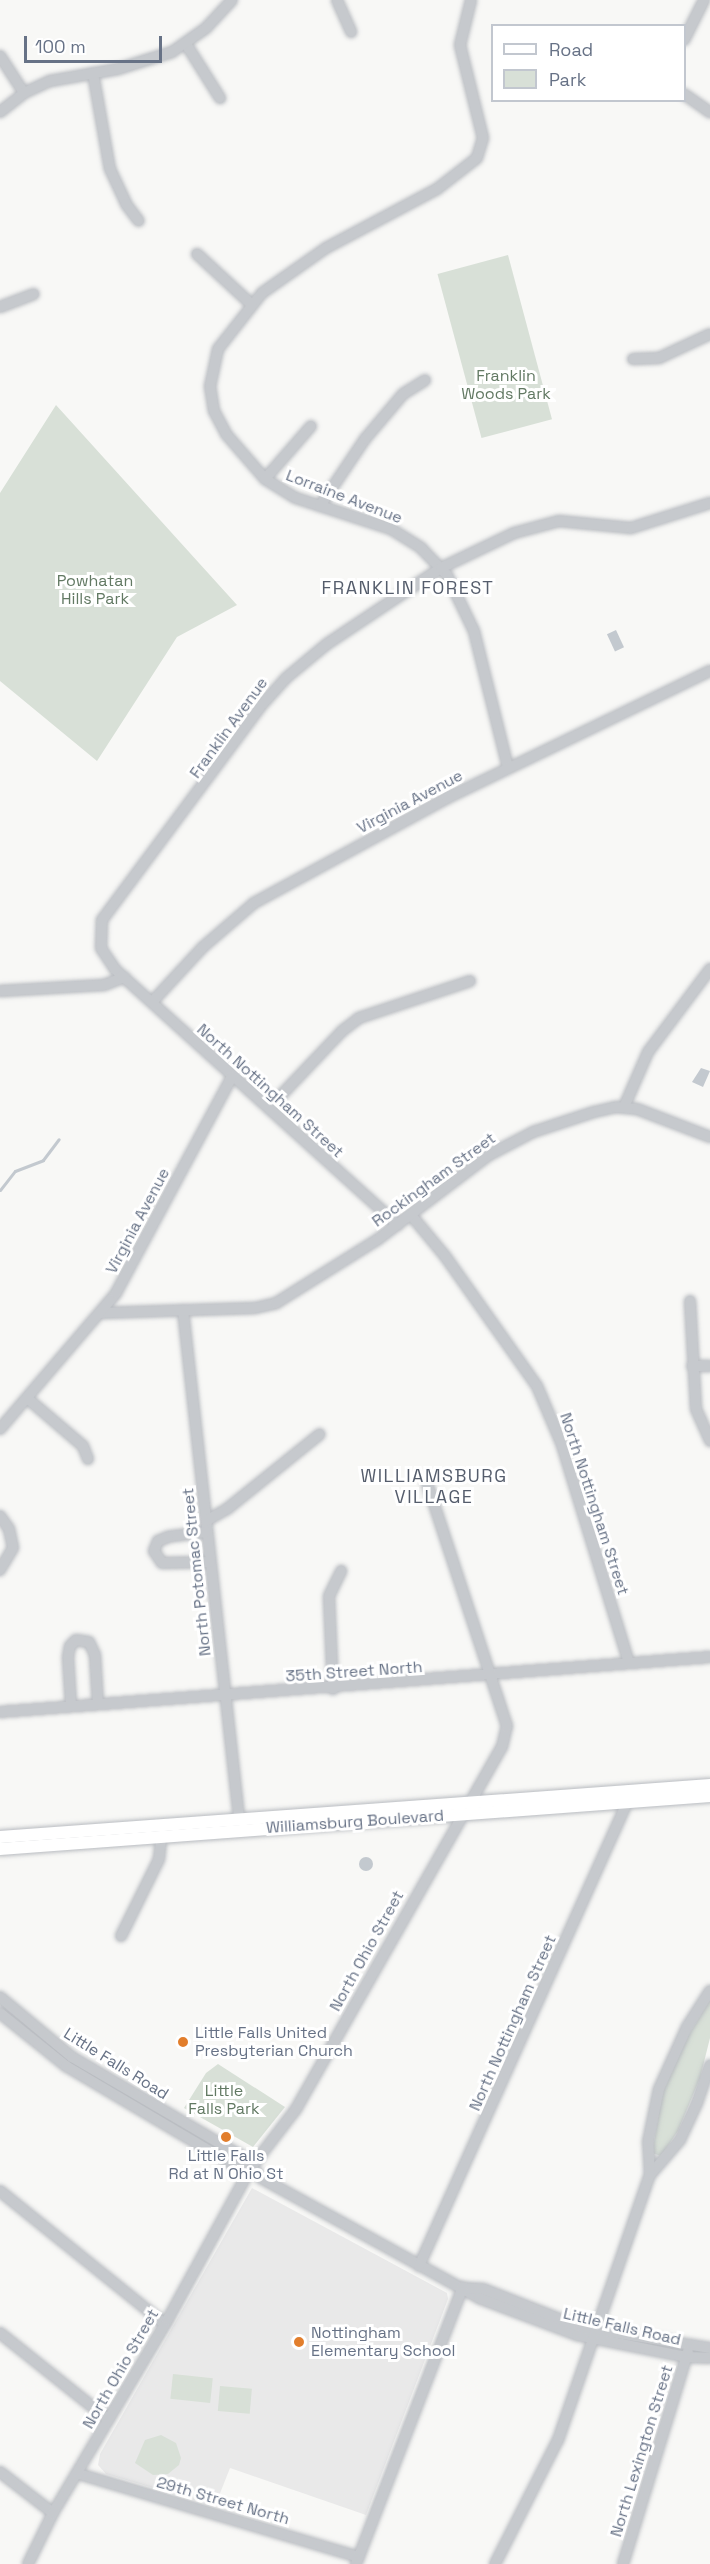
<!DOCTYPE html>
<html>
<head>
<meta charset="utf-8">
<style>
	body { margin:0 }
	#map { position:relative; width:710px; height:2564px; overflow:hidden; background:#f8f8f6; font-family:"Space Grotesk",sans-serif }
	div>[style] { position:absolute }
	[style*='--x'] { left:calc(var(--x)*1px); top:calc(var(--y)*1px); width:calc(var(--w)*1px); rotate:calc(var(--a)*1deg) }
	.built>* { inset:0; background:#e9e9e9 }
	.green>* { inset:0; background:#d8e0d7; transform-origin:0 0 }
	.water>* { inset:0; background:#c3c9cf; transform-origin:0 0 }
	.round { border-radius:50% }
	.stream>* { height:3px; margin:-1.5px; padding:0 1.5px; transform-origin:1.5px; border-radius:1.5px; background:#c3c9cf }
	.roads { filter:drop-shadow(0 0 2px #b9bcc1) drop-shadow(0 0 2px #b9bcc1) }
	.minor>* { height:10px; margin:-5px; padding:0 5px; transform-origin:5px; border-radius:5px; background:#c6c9cd }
	.major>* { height:12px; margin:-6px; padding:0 6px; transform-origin:6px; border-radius:6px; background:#fff }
	.dots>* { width:16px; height:16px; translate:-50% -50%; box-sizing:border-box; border:3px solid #fff; border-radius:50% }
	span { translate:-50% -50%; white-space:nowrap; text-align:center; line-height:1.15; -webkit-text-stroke:6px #fff; paint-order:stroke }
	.park-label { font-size:16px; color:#627963 }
	.street-label { font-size:16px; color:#677286 }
	.poi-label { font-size:16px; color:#677286 }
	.left { translate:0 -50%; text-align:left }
	.neighbourhood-label { font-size:18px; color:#555d6c; letter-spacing:1.5px }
	.legend { position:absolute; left:491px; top:24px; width:195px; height:78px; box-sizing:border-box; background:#fff; border:2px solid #c2c7cf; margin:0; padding:8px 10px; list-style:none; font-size:18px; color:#677286 }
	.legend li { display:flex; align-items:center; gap:12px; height:30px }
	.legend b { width:30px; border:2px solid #c2c7cf }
	.scale { position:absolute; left:24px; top:36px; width:138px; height:27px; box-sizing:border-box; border:3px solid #677286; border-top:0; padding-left:8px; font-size:18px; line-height:21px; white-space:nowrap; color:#677286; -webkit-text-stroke:4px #fff; paint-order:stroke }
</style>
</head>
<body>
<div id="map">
	<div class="built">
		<div style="clip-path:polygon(252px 2188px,447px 2293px,448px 2299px,366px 2515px,230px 2468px,215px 2506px,106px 2474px,98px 2465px,100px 2454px)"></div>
	</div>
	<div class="green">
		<div style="left:508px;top:255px;width:170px;height:73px;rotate:75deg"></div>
		<div style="clip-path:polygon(56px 405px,237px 605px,177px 637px,97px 761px,0 681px,0 493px)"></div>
		<div style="clip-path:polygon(710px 2000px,710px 2038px,700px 2078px,678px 2131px,661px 2156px,652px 2153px,663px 2090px,685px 2041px)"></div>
		<div style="clip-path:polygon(218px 2064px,285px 2107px,253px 2147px,184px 2108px,206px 2073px)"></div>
		<div style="left:173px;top:2374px;width:40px;height:25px;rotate:6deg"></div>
		<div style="left:220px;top:2386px;width:32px;height:25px;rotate:5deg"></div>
		<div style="clip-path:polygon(161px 2435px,176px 2443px,181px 2458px,179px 2465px,168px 2474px,153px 2475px,135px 2463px,145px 2440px)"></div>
	</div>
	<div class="water">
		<div style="left:616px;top:630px;width:19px;height:10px;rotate:65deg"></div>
		<div style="clip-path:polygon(701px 1068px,710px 1071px,703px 1087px,692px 1082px)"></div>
		<div class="round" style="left:359px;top:1857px;width:14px;height:14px"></div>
	</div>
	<div class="stream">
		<div style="--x:0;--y:1190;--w:24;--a:-52"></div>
		<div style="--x:15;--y:1171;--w:30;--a:-21"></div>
		<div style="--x:43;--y:1160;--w:26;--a:-53"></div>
	</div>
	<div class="roads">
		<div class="minor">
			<div style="--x:337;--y:0;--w:35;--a:66"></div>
			<div style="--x:471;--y:0;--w:46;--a:103.7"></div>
			<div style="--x:460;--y:45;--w:96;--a:76.1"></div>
			<div style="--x:483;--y:138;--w:21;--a:107"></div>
			<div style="--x:477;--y:158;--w:51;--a:142.2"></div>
			<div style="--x:437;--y:189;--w:126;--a:152"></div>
			<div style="--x:326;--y:248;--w:78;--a:144.9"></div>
			<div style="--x:262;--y:293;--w:71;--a:128.2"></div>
			<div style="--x:218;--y:349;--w:38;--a:102"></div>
			<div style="--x:210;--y:386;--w:25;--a:81"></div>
			<div style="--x:214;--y:411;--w:26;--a:62"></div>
			<div style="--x:226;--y:434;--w:60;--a:49.1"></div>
			<div style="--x:265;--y:479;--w:36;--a:32"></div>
			<div style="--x:296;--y:498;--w:100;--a:18.1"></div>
			<div style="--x:391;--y:529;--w:36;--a:32"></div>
			<div style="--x:421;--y:548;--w:37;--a:46"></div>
			<div style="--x:447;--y:575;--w:62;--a:64.3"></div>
			<div style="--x:474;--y:631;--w:140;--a:76"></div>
			<div style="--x:684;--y:40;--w:45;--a:-63.4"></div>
			<div style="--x:186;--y:44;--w:64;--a:57.8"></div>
			<div style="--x:0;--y:56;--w:44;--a:57"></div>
			<div style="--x:93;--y:73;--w:97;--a:80"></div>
			<div style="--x:110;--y:169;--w:38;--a:65"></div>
			<div style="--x:126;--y:204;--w:21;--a:53"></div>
			<div style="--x:684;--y:94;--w:32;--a:35"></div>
			<div style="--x:0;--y:112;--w:31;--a:-38"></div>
			<div style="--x:24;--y:93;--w:29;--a:-25"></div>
			<div style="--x:50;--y:81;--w:69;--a:-10"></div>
			<div style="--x:118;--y:69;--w:57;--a:-17.5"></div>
			<div style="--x:172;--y:52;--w:42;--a:-35.2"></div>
			<div style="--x:206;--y:28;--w:38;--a:-47"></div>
			<div style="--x:197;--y:254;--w:74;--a:42.8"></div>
			<div style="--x:0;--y:307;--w:36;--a:-21"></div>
			<div style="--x:633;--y:359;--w:26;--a:-2"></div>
			<div style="--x:659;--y:358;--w:56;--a:-25.2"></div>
			<div style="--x:265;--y:479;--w:70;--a:-49"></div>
			<div style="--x:320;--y:506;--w:81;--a:-56.1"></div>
			<div style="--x:365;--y:439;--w:59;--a:-49.8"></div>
			<div style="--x:403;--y:394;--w:26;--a:-32"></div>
			<div style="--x:0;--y:991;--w:104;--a:-3.3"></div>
			<div style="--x:104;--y:985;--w:22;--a:-21"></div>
			<div style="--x:153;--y:1001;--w:74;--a:-47.2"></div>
			<div style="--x:203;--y:947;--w:67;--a:-40.8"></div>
			<div style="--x:254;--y:903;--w:220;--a:-28.5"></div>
			<div style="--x:447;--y:798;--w:292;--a:-25.8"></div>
			<div style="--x:624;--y:1107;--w:60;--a:-66.4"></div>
			<div style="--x:648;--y:1052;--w:104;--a:-53.2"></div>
			<div style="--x:269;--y:1108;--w:106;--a:-46.5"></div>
			<div style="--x:342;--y:1031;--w:21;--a:-37"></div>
			<div style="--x:359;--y:1018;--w:117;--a:-18.4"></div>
			<div style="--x:411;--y:1215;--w:53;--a:50.3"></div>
			<div style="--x:445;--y:1256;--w:159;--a:54.7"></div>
			<div style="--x:537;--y:1386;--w:64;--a:67"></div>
			<div style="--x:562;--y:1445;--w:228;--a:72.9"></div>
			<div style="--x:398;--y:1225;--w:382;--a:-137.9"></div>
			<div style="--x:115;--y:969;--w:25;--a:-124"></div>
			<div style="--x:101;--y:948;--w:28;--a:-88"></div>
			<div style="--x:102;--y:920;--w:265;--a:-53.4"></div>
			<div style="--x:260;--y:707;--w:39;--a:-48"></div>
			<div style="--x:286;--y:678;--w:53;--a:-39.7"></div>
			<div style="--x:327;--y:644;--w:137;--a:-33.7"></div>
			<div style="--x:441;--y:568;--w:81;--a:-25.6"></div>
			<div style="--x:514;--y:533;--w:47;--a:-14.9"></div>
			<div style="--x:559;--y:521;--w:72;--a:5.6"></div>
			<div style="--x:631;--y:528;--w:83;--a:-17.6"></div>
			<div style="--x:690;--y:1301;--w:108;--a:86.8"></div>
			<div style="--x:696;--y:1409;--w:35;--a:66"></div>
			<div style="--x:183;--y:1310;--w:519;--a:83.7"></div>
			<div style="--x:101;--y:1313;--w:154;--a:-1.9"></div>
			<div style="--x:255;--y:1308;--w:22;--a:-13"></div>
			<div style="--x:276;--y:1303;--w:119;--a:-32"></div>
			<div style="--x:377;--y:1240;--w:141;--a:-37.2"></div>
			<div style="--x:489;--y:1155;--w:50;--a:-27.6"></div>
			<div style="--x:533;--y:1132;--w:64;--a:-18.2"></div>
			<div style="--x:594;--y:1112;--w:22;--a:-13"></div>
			<div style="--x:615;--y:1107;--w:22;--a:5"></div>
			<div style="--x:637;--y:1109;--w:78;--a:21"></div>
			<div style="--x:692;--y:1366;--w:18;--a:0"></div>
			<div style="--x:27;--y:1398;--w:74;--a:40.6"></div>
			<div style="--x:83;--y:1446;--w:14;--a:69"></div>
			<div style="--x:0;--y:1429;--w:179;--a:-49.5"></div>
			<div style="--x:116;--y:1293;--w:245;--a:-61.8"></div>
			<div style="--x:0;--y:1516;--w:16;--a:55"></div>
			<div style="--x:9;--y:1529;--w:19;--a:78"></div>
			<div style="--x:13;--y:1548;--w:26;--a:121"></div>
			<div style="--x:206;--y:1521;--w:24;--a:-30"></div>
			<div style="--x:227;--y:1509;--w:119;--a:-38.9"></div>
			<div style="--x:206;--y:1532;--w:38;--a:173"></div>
			<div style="--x:168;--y:1537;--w:11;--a:158"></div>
			<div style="--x:158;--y:1541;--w:11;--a:112"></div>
			<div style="--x:154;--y:1551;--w:14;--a:56"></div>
			<div style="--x:162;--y:1563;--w:48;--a:-1.2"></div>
			<div style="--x:333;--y:1689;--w:93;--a:-92.5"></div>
			<div style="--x:329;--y:1596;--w:28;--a:-64"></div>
			<div style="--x:71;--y:1705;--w:48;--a:-93.6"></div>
			<div style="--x:68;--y:1657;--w:11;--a:-80"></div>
			<div style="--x:70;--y:1646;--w:8;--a:-45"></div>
			<div style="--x:76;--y:1640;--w:13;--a:9"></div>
			<div style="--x:89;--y:1642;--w:14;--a:65"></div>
			<div style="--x:95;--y:1655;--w:49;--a:86.5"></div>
			<div style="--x:0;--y:1712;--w:712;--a:-4.43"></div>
			<div style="--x:121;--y:1936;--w:86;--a:-63.7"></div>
			<div style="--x:159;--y:1859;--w:28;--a:-84"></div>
			<div style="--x:0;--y:1997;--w:94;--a:39.8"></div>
			<div style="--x:72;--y:2057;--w:198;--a:30.3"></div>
			<div style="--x:243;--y:2157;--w:28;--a:49"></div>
			<div style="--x:261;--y:2178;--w:249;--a:28.8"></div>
			<div style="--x:479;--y:2298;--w:105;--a:20.7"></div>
			<div style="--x:577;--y:2335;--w:111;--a:11.4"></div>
			<div style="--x:686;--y:2357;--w:24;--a:2"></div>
			<div style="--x:0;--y:2013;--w:85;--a:38.8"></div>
			<div style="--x:66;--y:2066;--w:199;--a:30.6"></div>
			<div style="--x:237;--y:2167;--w:13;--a:9"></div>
			<div style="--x:650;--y:2175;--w:46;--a:-49.4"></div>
			<div style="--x:680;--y:2140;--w:41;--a:-65.3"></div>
			<div style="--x:697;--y:2103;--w:40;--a:-71.1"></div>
			<div style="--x:0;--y:2191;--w:212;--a:38.9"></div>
			<div style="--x:419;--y:2266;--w:515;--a:-65.82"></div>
			<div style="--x:465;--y:2288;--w:18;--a:3"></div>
			<div style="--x:483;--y:2289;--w:104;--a:21.4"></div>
			<div style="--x:580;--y:2327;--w:132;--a:9.2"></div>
			<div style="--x:0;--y:2333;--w:139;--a:38.6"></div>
			<div style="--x:0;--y:2472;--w:67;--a:37.7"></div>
			<div style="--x:79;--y:2474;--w:292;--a:16.5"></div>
			<div style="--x:28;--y:2564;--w:57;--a:-63.9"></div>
			<div style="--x:53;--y:2513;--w:226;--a:-59.3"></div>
			<div style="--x:168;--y:2319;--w:171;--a:-61.3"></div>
			<div style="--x:250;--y:2169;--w:76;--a:-52.5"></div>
			<div style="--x:296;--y:2109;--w:417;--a:-60.4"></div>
			<div style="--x:502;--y:1747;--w:22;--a:-77"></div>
			<div style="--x:507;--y:1726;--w:256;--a:-108.2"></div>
			<div style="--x:356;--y:2564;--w:297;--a:-68.9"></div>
			<div style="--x:495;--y:2564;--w:139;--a:-63.1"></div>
			<div style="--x:558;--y:2440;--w:281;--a:-70.9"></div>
			<div style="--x:650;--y:2175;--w:33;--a:-93"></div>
			<div style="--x:648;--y:2142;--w:54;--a:-78.3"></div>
			<div style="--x:659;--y:2089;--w:68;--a:-65.7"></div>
			<div style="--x:687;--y:2027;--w:43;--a:-57.4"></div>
			<div style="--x:623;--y:2564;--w:222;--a:-73"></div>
		</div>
		<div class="major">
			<div style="--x:0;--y:1837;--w:712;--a:-4.19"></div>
			<div style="--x:0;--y:1849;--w:712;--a:-4.27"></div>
		</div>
	</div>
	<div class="dots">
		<div style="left:183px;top:2042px;background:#e27e2c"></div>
		<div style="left:226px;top:2137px;background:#e27e2c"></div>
		<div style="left:299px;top:2342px;background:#e27e2c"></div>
	</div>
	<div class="park-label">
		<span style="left:506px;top:385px">Franklin<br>Woods Park</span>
		<span style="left:95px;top:590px">Powhatan<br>Hills Park</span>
		<span style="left:224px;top:2100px">Little<br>Falls Park</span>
	</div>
	<div class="street-label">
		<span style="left:344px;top:497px;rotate:21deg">Lorraine Avenue</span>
		<span style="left:229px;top:728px;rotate:-54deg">Franklin Avenue</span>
		<span style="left:410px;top:802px;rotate:-28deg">Virginia Avenue</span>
		<span style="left:270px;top:1091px;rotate:42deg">North Nottingham Street</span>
		<span style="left:434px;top:1180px;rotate:-36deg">Rockingham Street</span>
		<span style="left:138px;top:1221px;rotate:-62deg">Virginia Avenue</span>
		<span style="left:594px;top:1504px;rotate:72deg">North Nottingham Street</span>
		<span style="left:197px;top:1572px;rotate:-96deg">North Potomac Street</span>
		<span style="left:354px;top:1672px;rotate:-4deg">35th Street North</span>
		<span style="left:355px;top:1822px;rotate:-4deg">Williamsburg Boulevard</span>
		<span style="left:367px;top:1951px;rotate:-61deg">North Ohio Street</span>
		<span style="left:513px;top:2023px;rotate:-66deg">North Nottingham Street</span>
		<span style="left:116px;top:2064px;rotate:32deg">Little Falls Road</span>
		<span style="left:622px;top:2327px;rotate:13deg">Little Falls Road</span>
		<span style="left:121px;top:2369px;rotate:-60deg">North Ohio Street</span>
		<span style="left:642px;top:2451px;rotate:-73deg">North Lexington Street</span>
		<span style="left:223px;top:2501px;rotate:16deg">29th Street North</span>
	</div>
	<div class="poi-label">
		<span class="left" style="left:195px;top:2042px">Little Falls United<br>Presbyterian Church</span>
		<span style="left:226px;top:2165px">Little Falls<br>Rd at N Ohio St</span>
		<span class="left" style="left:311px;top:2342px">Nottingham<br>Elementary School</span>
	</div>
	<div class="neighbourhood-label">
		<span style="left:408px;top:588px">FRANKLIN FOREST</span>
		<span style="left:434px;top:1487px">WILLIAMSBURG<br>VILLAGE</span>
	</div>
	<ul class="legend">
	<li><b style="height:8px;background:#fff"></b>Road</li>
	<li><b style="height:16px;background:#d8e0d7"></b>Park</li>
	</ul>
	<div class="scale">100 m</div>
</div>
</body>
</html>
